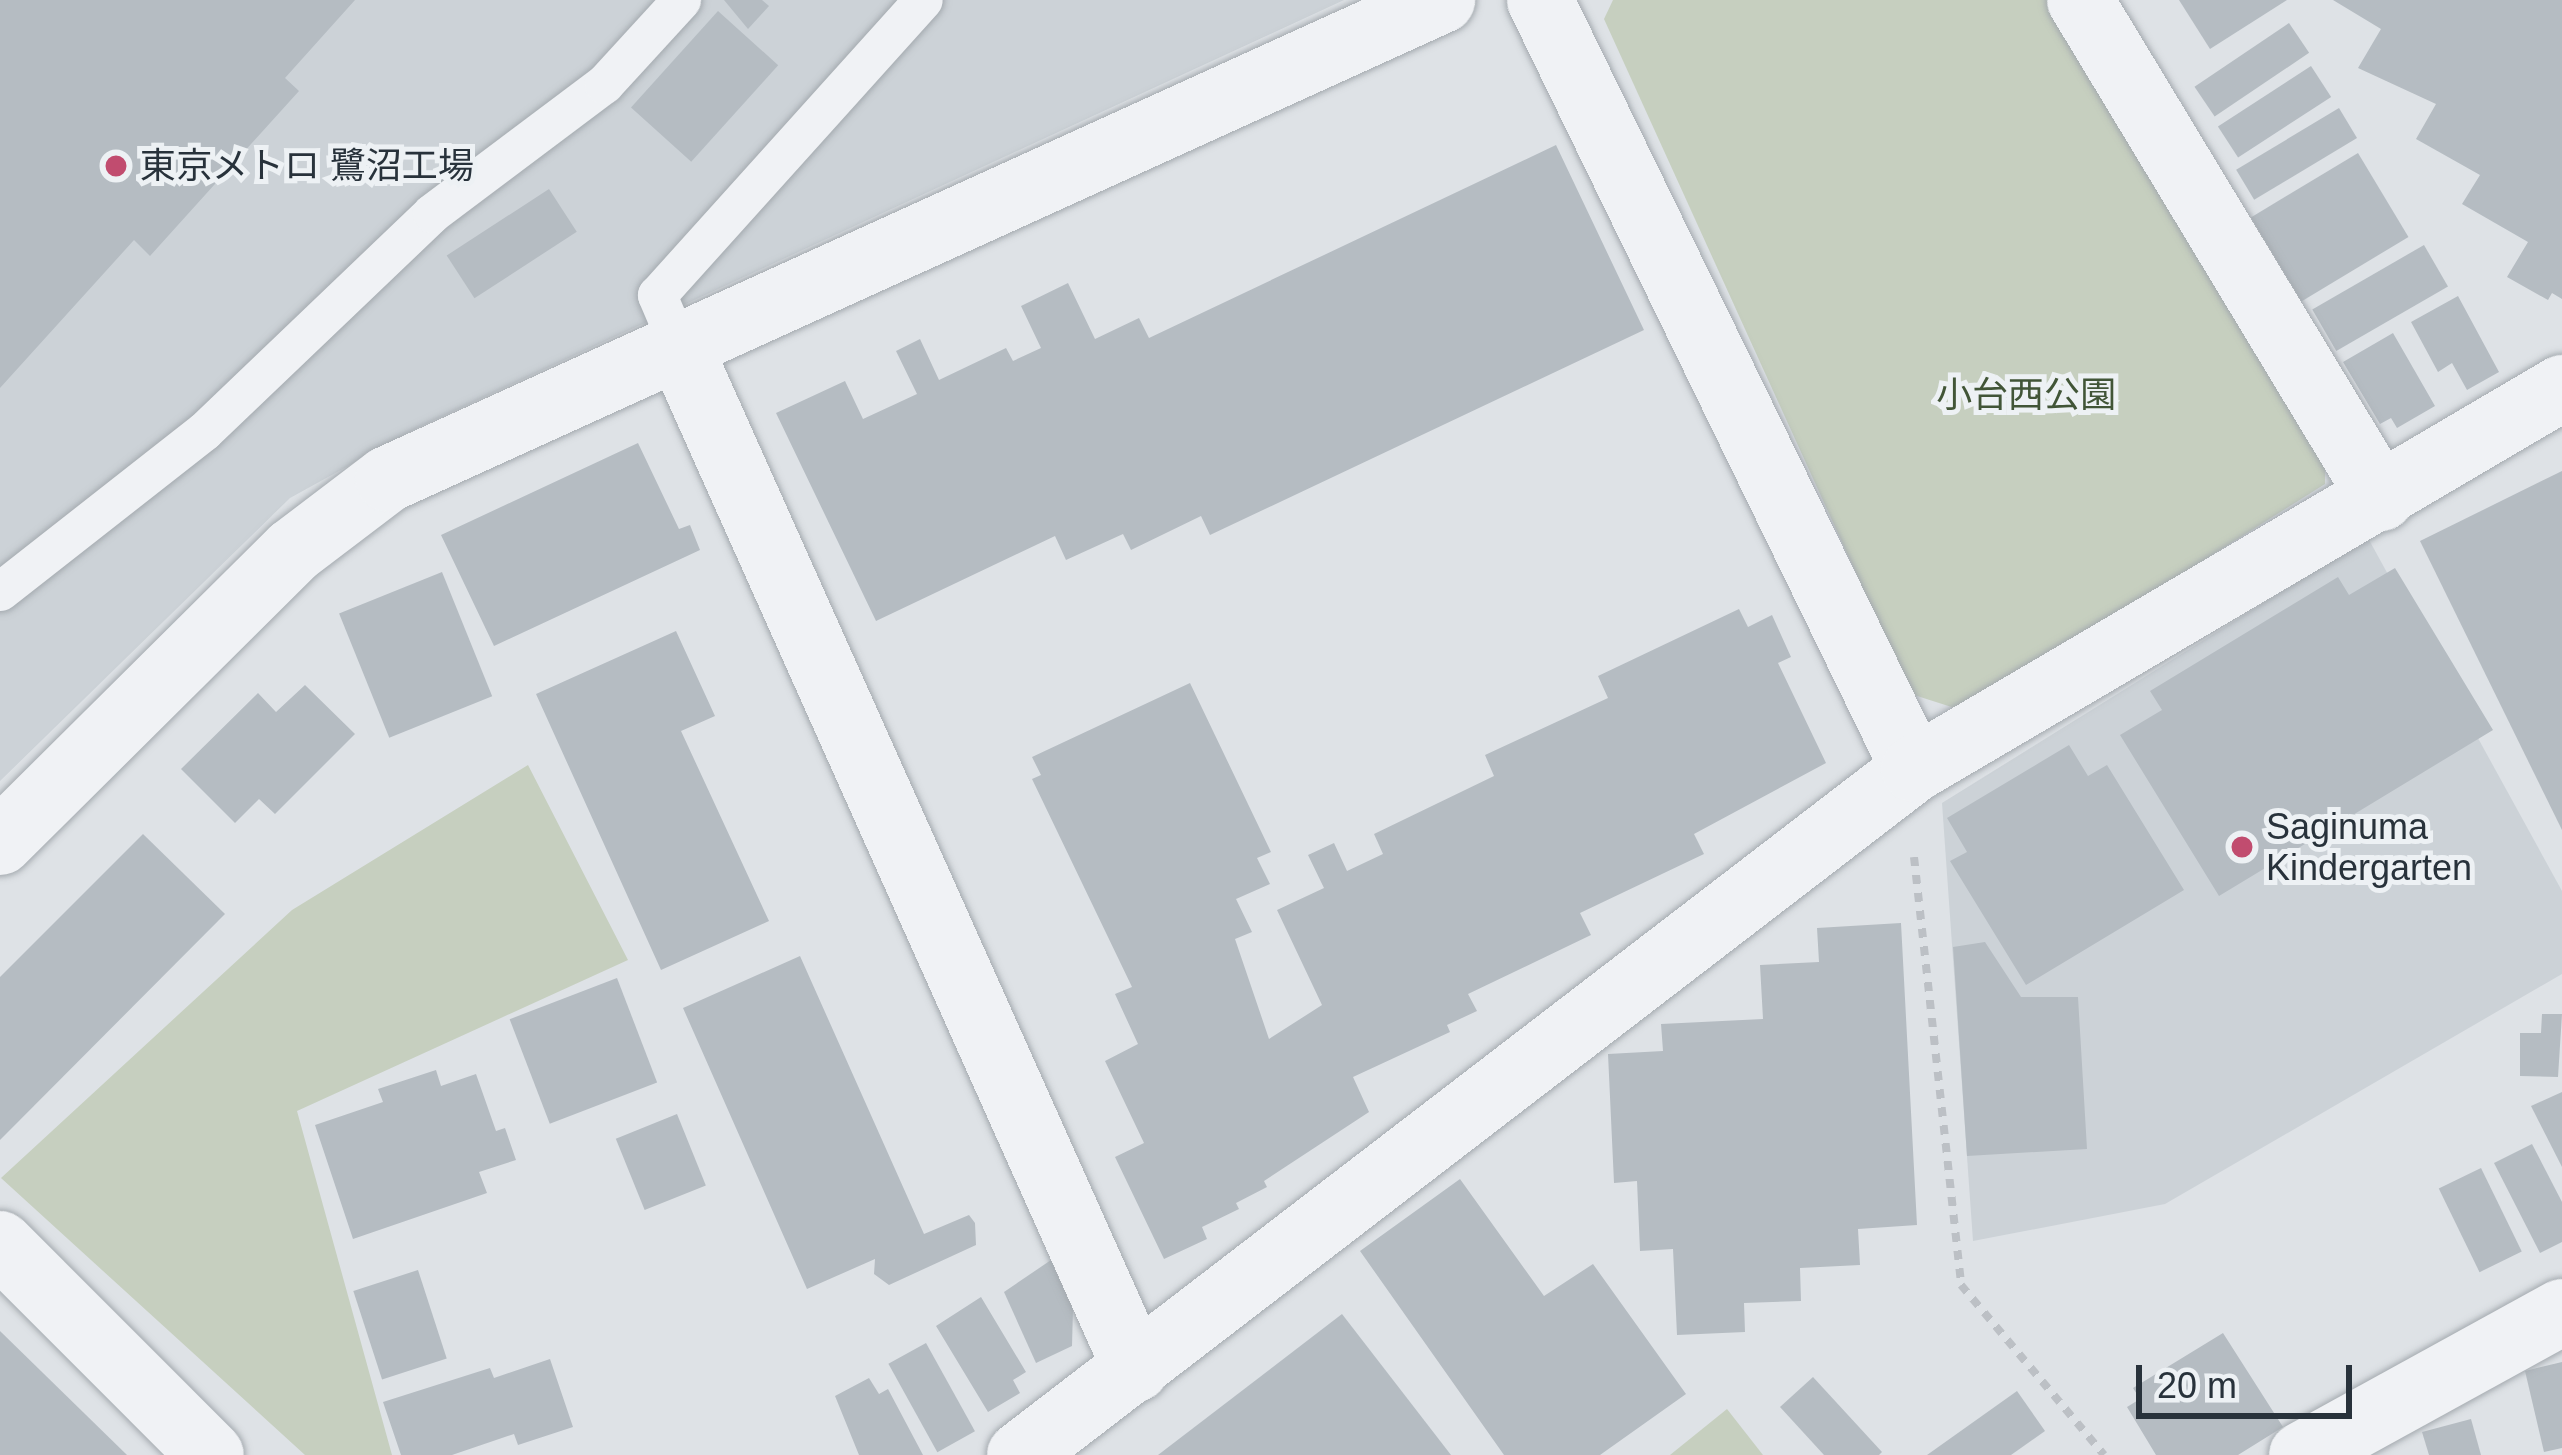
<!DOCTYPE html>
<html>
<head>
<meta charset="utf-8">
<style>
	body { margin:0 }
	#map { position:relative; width:2562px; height:1455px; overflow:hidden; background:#dee2e6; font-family:Helvetica,"Noto Sans JP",sans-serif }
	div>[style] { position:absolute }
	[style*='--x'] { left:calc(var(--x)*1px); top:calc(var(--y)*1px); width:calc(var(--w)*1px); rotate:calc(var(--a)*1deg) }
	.built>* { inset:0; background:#ccd2d7 }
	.green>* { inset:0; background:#c6cfbf }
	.building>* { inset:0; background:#b5bcc2; transform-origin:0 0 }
	.path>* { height:8px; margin-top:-4px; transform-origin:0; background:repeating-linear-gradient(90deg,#bcc0c5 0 9px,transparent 0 18px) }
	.roads { filter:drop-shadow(0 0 3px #a4aaaf) drop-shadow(0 0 3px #a4aaaf) }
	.service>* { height:39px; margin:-19.5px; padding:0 19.5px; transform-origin:19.5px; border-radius:19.5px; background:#f0f2f5 }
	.minor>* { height:66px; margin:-33px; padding:0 33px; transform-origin:33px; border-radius:33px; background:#f0f2f5 }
	.tertiary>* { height:66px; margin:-33px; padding:0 33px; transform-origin:33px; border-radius:33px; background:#f0f2f5 }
	.dots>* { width:33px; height:33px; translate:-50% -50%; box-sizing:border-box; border:6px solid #edf1f4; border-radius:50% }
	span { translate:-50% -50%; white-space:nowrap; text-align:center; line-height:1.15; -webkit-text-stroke:10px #edf1f4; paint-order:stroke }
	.poi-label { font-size:36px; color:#28323b }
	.left { translate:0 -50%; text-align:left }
	.park-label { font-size:36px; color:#415537 }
	.scale { position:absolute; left:2136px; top:1365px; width:216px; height:54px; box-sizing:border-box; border:6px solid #28323b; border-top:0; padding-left:15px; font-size:36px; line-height:42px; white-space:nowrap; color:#28323b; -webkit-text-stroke:9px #edf1f4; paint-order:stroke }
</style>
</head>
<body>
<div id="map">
	<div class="built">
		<div style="clip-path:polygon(0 0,1344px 0,417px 428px,290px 498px,0 781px)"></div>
		<div style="clip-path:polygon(2368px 538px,2562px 891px,2562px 974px,2165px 1204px,1973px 1241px,1942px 803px)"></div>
	</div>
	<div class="green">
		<div style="clip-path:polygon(1613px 0,2053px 0,2325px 444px,2325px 484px,1964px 711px,1911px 694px,1604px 19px)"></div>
		<div style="clip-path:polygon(528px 765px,628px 960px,297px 1111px,392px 1455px,305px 1455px,1px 1178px,292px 910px)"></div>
		<div style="clip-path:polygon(1727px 1409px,1763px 1455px,1670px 1455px)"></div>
	</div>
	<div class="building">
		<div style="clip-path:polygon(0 0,355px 0,285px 78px,299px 91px,150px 256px,134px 240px,0 388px)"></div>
		<div style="clip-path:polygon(724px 0,762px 0,769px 6px,748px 29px)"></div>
		<div style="clip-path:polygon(2179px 0,2287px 0,2210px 49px)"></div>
		<div style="clip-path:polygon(2333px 0,2562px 0,2562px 299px,2552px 293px,2548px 300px,2507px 277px,2528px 242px,2462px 204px,2480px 175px,2416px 139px,2436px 104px,2358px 68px,2381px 29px)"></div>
		<div style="left:718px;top:11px;width:81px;height:130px;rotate:42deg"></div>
		<div style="left:2289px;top:23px;width:36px;height:114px;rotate:56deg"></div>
		<div style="left:2311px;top:66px;width:37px;height:111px;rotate:57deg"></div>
		<div style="left:2339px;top:108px;width:35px;height:120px;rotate:59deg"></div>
		<div style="clip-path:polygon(1556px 145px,1644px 330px,1210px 535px,1201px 516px,1131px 550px,1123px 534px,1066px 560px,1055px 536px,876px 621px,776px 413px,845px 381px,863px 419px,917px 394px,896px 351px,920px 339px,939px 380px,1006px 348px,1013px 361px,1041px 348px,1021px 306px,1068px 283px,1095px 339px,1139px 318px,1149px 338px)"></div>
		<div style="left:2358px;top:153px;width:98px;height:125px;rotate:59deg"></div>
		<div style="left:549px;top:189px;width:51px;height:122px;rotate:57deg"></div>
		<div style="left:2424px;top:245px;width:48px;height:129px;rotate:60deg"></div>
		<div style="clip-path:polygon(2458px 296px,2499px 372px,2467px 390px,2452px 363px,2438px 372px,2411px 322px)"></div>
		<div style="clip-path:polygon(2393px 333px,2435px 406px,2397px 428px,2391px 418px,2380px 424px,2343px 362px)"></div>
		<div style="clip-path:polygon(638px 443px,679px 529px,690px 525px,700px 550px,494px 646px,441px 535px)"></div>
		<div style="clip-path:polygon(2562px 471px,2562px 830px,2420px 541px)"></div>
		<div style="clip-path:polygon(2395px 568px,2493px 730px,2219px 896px,2120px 735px,2162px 710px,2150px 691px,2338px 577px,2349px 595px)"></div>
		<div style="left:442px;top:572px;width:134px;height:111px;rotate:68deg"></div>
		<div style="clip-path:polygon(1739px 609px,1748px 627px,1772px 615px,1791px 657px,1778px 663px,1826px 763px,1694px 834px,1704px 854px,1580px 913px,1591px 935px,1468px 994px,1477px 1011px,1447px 1025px,1450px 1032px,1353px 1077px,1369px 1112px,1264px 1181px,1267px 1187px,1236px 1203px,1239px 1209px,1202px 1227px,1207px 1239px,1164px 1259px,1115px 1157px,1144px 1143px,1105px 1061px,1138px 1044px,1115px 994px,1132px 987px,1032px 779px,1041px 775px,1032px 757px,1190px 683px,1271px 852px,1257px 858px,1270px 884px,1236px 899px,1252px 932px,1235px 939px,1269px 1039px,1322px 1005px,1277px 910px,1324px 888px,1308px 855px,1334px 843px,1347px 871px,1383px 854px,1374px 834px,1494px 776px,1485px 755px,1608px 698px,1598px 676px)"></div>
		<div style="clip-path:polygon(676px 631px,715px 716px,681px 731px,769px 921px,661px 970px,536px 694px)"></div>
		<div style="clip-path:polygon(305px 685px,355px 734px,275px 814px,259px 799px,235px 823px,181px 769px,258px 693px,276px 712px)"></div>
		<div style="clip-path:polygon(2069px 745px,2088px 776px,2107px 765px,2184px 890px,2026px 985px,1950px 861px,1967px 852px,1947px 818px)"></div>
		<div style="clip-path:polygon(143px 834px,225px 914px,0 1140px,0 977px)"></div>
		<div style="clip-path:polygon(1901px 923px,1917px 1225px,1858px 1229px,1860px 1265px,1800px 1268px,1801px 1301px,1744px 1303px,1745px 1332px,1677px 1335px,1673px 1249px,1640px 1251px,1637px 1181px,1614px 1183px,1608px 1054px,1663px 1051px,1661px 1024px,1763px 1019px,1760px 965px,1819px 962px,1817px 928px)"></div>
		<div style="clip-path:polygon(1985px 942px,2021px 997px,2078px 997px,2087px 1149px,1967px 1156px,1953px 947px)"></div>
		<div style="clip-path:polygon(800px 956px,924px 1234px,969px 1215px,975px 1223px,976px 1245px,889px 1285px,874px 1274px,875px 1259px,807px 1289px,683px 1008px)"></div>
		<div style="left:617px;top:978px;width:112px;height:115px;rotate:69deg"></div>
		<div style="clip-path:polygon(2542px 1014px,2562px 1014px,2558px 1077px,2520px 1076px,2520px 1033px,2541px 1033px)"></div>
		<div style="clip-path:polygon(436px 1070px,441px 1086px,476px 1074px,496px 1131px,505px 1128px,516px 1160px,479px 1172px,487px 1193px,353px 1239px,315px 1125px,383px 1102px,378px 1089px)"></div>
		<div style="clip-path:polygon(2562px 1092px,2562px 1167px,2531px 1106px)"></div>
		<div style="left:677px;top:1114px;width:77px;height:66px;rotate:68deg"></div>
		<div style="clip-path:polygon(2532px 1144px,2562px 1202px,2562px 1242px,2540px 1253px,2494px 1163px)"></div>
		<div style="left:2481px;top:1168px;width:93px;height:47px;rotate:64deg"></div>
		<div style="clip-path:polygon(1460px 1179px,1544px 1296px,1593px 1264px,1686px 1394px,1600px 1455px,1504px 1455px,1360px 1251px)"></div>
		<div style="clip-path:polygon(1051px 1260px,1073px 1309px,1072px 1346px,1036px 1363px,1004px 1292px)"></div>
		<div style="left:418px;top:1270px;width:93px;height:68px;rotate:72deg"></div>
		<div style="clip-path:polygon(981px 1297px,1026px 1372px,1013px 1380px,1020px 1393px,988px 1412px,936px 1326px)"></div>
		<div style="clip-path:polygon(1342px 1314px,1451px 1455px,1158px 1455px)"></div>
		<div style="clip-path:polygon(0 1331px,127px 1455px,0 1455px)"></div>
		<div style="clip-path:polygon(2223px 1333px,2283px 1427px,2238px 1455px,2156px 1455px,2127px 1407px,2140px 1399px,2133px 1388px)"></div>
		<div style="left:926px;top:1343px;width:101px;height:43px;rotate:61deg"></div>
		<div style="clip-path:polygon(550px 1359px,573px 1427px,518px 1445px,514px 1434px,452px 1455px,401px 1455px,383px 1402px,490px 1368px,494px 1378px)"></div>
		<div style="clip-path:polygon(2562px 1362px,2562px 1448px,2544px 1452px,2525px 1371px)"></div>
		<div style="clip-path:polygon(1813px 1377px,1882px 1452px,1879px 1455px,1824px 1455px,1780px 1407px)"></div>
		<div style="clip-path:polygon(869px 1378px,879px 1394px,888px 1389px,923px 1455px,859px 1455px,835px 1396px)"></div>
		<div style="clip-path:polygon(2017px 1391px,2045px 1431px,2011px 1455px,1927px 1455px)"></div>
		<div style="clip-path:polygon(2471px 1419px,2481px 1455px,2429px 1455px,2422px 1432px)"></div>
	</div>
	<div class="path">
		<div style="--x:1914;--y:857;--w:431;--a:83.7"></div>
		<div style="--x:1961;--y:1285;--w:222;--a:49.9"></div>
	</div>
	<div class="roads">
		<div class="service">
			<div style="--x:680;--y:349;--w:59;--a:-113.1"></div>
			<div style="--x:657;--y:295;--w:397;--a:-48"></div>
			<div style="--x:0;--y:591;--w:259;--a:-38.1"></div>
			<div style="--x:204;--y:431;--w:315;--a:-43.7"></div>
			<div style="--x:432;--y:213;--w:215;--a:-36.9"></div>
			<div style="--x:604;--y:84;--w:114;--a:-47.5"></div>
		</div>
		<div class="minor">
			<div style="--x:1540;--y:0;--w:855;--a:64.06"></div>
			<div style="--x:2080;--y:0;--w:582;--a:58.85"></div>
			<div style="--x:680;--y:349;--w:1117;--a:65.91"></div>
			<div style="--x:0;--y:1244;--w:298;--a:45"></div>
			<div style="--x:1020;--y:1455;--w:1127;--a:-37.5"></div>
			<div style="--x:1914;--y:769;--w:752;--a:-30.45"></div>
			<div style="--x:2302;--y:1455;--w:297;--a:-28.8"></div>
		</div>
		<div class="tertiary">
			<div style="--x:0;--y:842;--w:413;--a:-44.8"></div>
			<div style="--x:293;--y:551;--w:119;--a:-37.2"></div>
			<div style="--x:388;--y:479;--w:1158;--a:-24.44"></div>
		</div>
	</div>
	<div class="dots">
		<div style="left:116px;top:166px;background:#c14c6f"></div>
		<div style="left:2242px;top:847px;background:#c14c6f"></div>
	</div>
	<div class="poi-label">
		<span class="left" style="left:140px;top:166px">東京メトロ 鷺沼工場</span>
		<span class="left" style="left:2266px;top:847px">Saginuma<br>Kindergarten</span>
	</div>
	<div class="park-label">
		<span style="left:2026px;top:395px">小台西公園</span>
	</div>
	<div class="scale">20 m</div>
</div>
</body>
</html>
